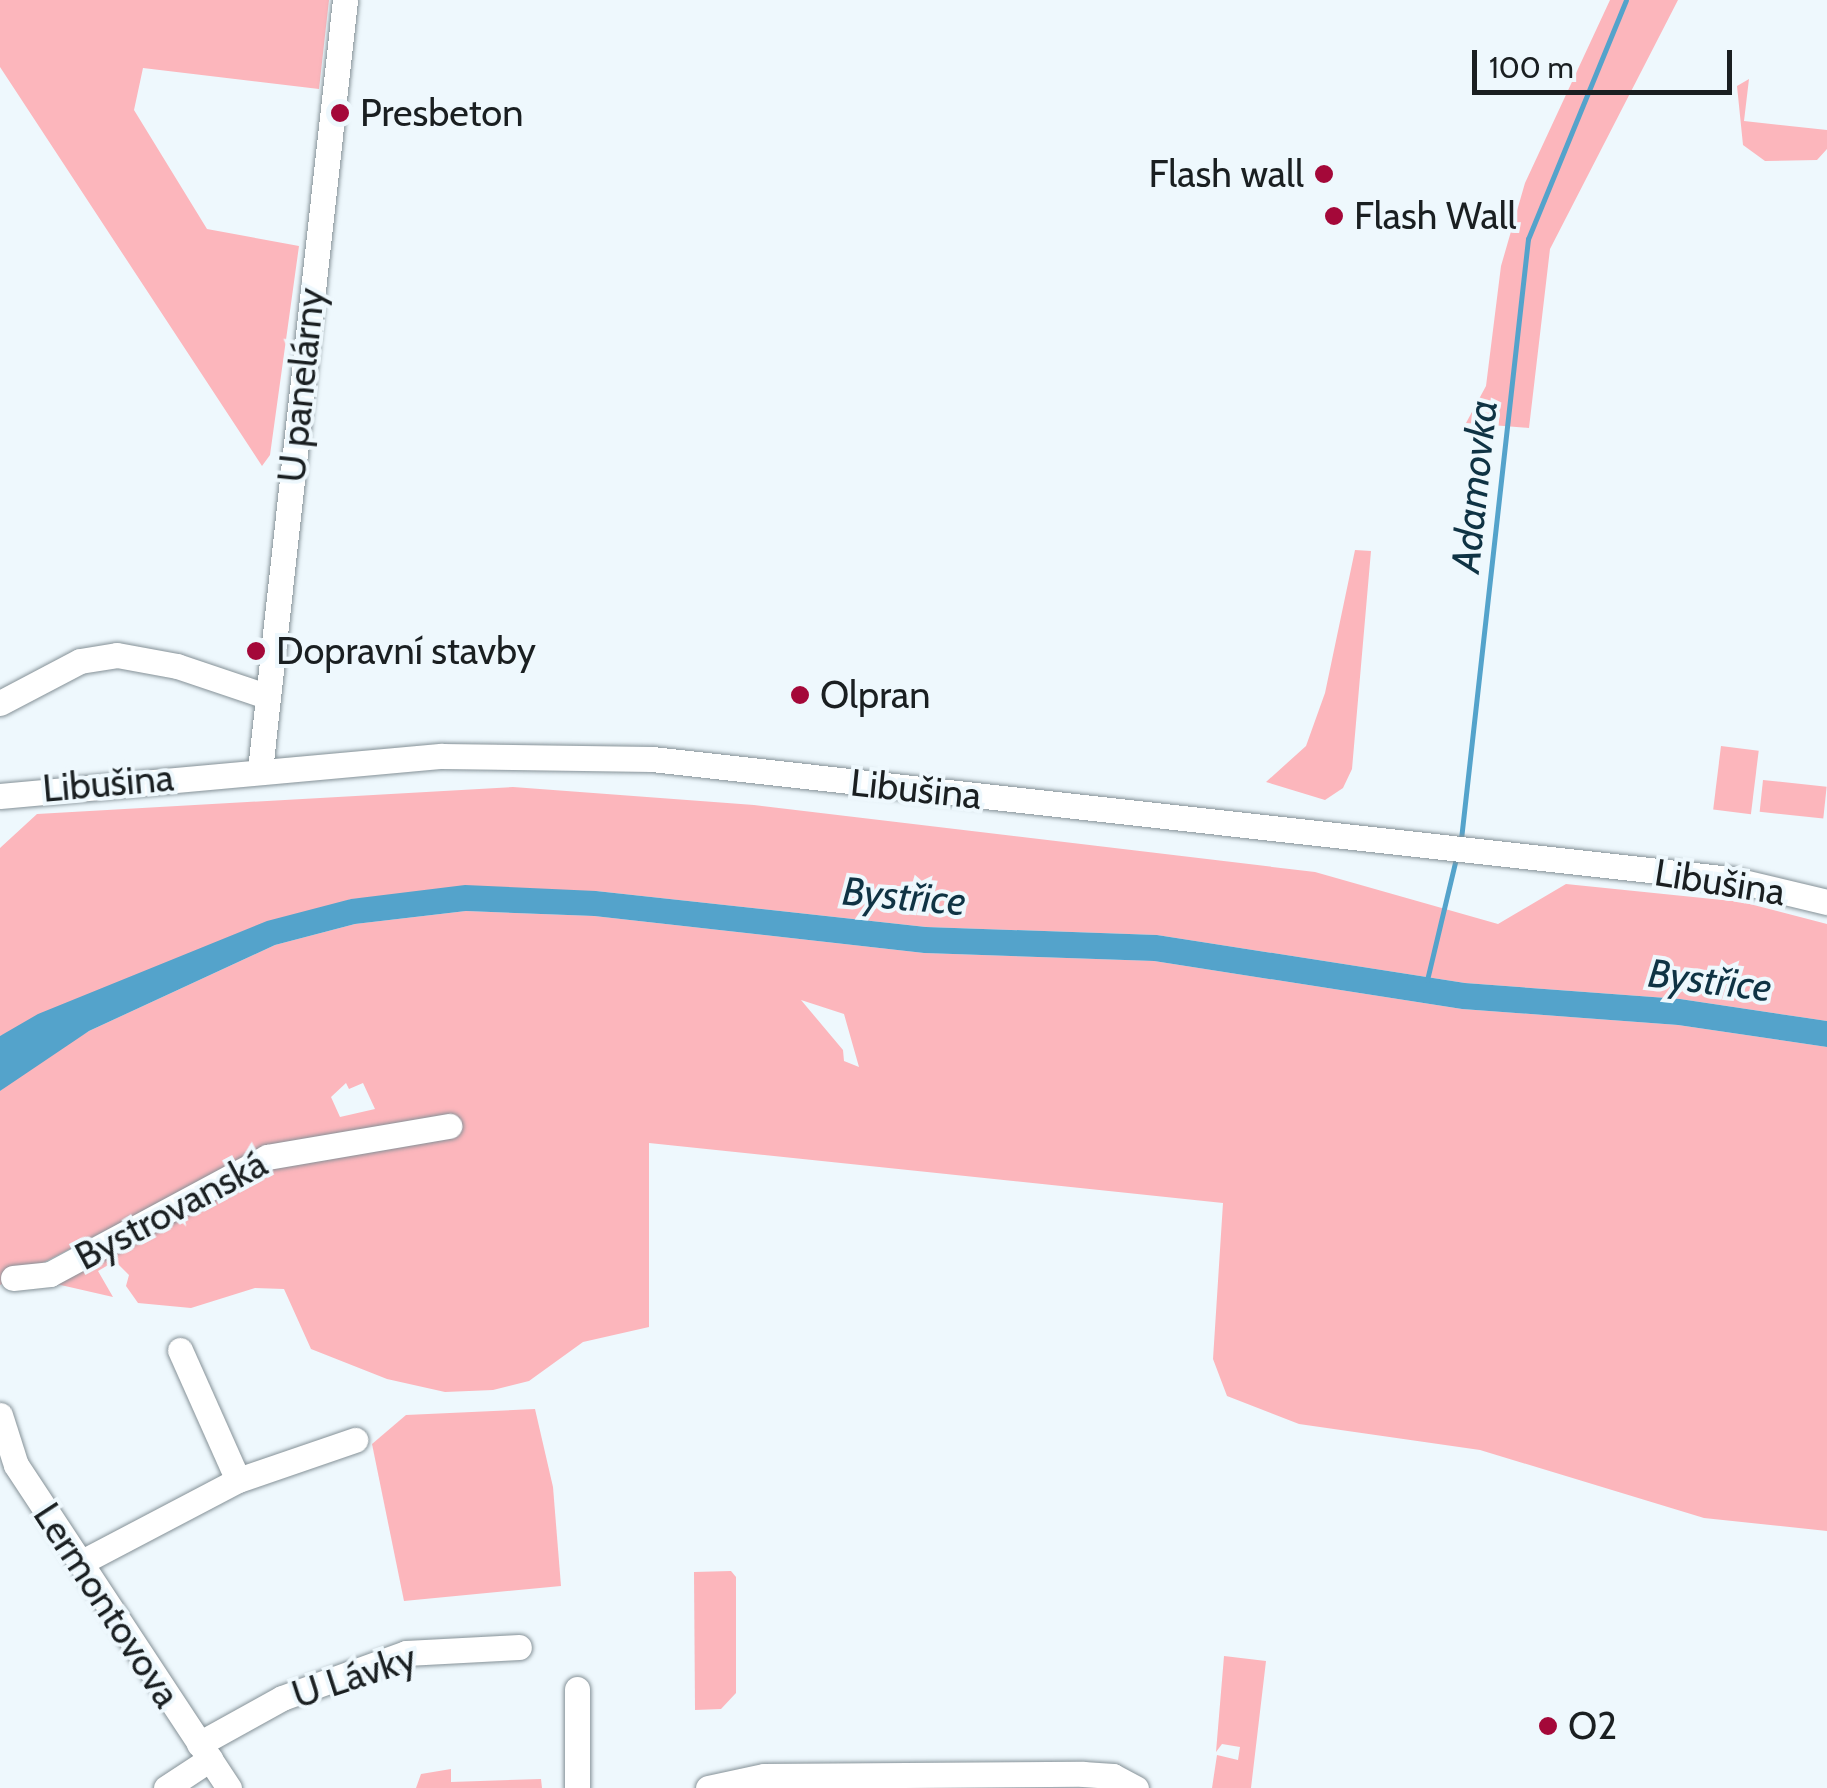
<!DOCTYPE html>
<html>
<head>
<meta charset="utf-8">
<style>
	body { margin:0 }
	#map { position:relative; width:1827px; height:1788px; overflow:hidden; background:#eef8fd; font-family:Cabin,sans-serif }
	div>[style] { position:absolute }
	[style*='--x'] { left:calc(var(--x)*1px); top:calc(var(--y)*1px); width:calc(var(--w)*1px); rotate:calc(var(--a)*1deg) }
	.green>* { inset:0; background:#fcb6bc; transform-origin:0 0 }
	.water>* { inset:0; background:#54a3cb }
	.stream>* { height:5px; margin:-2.5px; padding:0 2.5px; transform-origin:2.5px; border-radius:2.5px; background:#54a3cb }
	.roads { filter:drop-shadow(0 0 2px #859197) drop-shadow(0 0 2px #859197) }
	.minor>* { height:25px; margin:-12.5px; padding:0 12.5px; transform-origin:12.5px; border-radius:12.5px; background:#fff }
	.dots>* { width:28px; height:28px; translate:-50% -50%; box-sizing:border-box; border:5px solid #eef8fd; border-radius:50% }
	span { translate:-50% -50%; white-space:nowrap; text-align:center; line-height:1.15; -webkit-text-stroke:8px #eef8fd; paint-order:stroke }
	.poi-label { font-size:38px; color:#1a1f21 }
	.left { translate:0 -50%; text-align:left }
	.right { translate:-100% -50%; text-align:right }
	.street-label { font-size:38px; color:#1a1f21 }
	.water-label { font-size:40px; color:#0f3344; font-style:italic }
	.scale { position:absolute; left:1472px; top:50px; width:260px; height:45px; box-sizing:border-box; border:5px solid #1a1f21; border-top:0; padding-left:12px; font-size:30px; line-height:35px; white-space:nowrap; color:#1a1f21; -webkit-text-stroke:8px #eef8fd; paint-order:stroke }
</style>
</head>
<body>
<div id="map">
	<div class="green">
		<div style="clip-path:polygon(0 0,329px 0,319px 89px,143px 68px,134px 110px,207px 229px,299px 246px,270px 455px,262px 466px,0 67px)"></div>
		<div style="clip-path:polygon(1610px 0,1678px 0,1550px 249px,1529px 428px,1466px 423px,1486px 386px,1501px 266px,1525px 183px)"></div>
		<div style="clip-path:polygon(1749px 79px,1744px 121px,1827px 130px,1827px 149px,1817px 160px,1765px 161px,1743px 145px,1737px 86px)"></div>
		<div style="clip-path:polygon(1355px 550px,1371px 551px,1352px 769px,1343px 788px,1325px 800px,1266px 782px,1306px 746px,1325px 693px)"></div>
		<div style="left:1721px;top:746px;width:38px;height:64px;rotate:7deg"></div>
		<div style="left:1763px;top:780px;width:64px;height:32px;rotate:6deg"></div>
		<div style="clip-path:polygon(513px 787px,754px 805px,1315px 872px,1498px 924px,1566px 884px,1742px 902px,1827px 924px,1827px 1021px,1680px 999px,1465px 983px,1157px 935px,926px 927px,596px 891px,351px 899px,0 1036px,0 848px,37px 814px)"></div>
		<div style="clip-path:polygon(evenodd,466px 911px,594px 916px,924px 953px,1154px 961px,1462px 1009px,1678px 1025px,1827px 1047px,1827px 1531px,1704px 1518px,1480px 1450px,1299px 1424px,1227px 1396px,1213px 1359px,1223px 1203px,649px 1143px,649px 1327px,583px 1342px,529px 1381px,493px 1390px,445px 1392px,387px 1379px,311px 1349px,284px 1289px,255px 1288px,191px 1308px,138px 1303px,126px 1286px,129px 1275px,115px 1261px,98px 1271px,113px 1297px,52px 1283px,272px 1165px,432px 1118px,264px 1149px,0 1285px,0 1091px,27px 1068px,89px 1031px,275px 945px,355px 924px,466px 911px,801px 1000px,844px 1014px,859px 1067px,844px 1061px,843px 1050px,801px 1000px,466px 911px,346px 1083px,349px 1089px,363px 1083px,375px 1109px,340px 1117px,331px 1097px,346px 1083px)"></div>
		<div style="clip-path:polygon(535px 1409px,553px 1487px,561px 1586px,404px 1601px,372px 1444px,406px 1415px)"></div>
		<div style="clip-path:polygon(731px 1571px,736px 1577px,736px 1693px,721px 1709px,695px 1710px,694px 1572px)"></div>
		<div style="clip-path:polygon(1224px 1656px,1266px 1661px,1251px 1788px,1212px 1788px,1217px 1755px,1238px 1760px,1240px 1747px,1222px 1744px,1216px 1752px)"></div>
		<div style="clip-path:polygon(451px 1769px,451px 1782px,541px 1779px,542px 1788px,416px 1788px,421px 1774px)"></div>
	</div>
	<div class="water">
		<div style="clip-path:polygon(465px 885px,596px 891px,926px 927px,1157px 935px,1465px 983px,1680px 999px,1827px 1021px,1827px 1047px,1678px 1025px,1462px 1009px,1154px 961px,924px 953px,594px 916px,466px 911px,355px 924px,275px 945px,89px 1031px,0 1091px,0 1036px,38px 1014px,267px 921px,351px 899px)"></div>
	</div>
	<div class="stream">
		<div style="--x:1461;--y:839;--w:604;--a:-83.63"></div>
		<div style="--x:1528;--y:239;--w:258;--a:-67.7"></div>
		<div style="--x:1427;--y:980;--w:130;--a:-76.6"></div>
	</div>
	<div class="roads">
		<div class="minor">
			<div style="--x:0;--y:703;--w:90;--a:-27.7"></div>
			<div style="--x:80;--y:661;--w:37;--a:-9"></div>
			<div style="--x:117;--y:655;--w:61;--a:10.4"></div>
			<div style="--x:177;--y:666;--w:94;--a:18.6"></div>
			<div style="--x:260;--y:770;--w:775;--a:-83.7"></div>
			<div style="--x:0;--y:796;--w:444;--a:-5.2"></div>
			<div style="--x:442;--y:756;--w:210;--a:0.8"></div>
			<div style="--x:652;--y:759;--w:1086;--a:6.35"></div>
			<div style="--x:1731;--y:879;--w:99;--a:13.5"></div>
			<div style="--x:13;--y:1278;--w:37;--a:-6"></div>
			<div style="--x:50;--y:1274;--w:247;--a:-28.3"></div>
			<div style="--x:267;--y:1157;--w:185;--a:-9.7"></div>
			<div style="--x:180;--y:1350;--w:142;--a:66"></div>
			<div style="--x:0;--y:1415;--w:52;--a:72.3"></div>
			<div style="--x:16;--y:1465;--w:387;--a:56.6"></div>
			<div style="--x:80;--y:1563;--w:178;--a:-27.7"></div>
			<div style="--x:238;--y:1480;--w:124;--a:-18.9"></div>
			<div style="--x:577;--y:1689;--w:99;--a:90"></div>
			<div style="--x:199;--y:1744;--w:95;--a:-29"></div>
			<div style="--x:282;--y:1698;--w:132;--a:-19.9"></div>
			<div style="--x:406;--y:1653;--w:113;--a:-3"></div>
			<div style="--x:166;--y:1788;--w:53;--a:-33.4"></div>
			<div style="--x:708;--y:1788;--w:57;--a:-12.1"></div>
			<div style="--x:764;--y:1776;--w:319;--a:-0.4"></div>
			<div style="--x:1083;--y:1774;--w:30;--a:4"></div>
			<div style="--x:1113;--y:1776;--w:26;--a:28"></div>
		</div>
	</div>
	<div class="dots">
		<div style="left:340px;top:113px;background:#a40839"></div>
		<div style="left:1324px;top:174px;background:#a40839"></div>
		<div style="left:1334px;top:216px;background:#a40839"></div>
		<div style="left:256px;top:651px;background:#a40839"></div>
		<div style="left:800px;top:695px;background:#a40839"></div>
		<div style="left:1548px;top:1726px;background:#a40839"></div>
	</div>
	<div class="poi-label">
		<span class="left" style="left:360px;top:113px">Presbeton</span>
		<span class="right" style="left:1304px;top:174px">Flash wall</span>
		<span class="left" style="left:1354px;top:216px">Flash Wall</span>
		<span class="left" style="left:276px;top:651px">Dopravní stavby</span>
		<span class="left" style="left:820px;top:695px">Olpran</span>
		<span class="left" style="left:1568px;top:1726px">O2</span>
	</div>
	<div class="street-label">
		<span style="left:301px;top:385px;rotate:-84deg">U panelárny</span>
		<span style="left:108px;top:783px;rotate:-5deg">Libušina</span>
		<span style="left:916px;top:789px;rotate:6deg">Libušina</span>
		<span style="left:1720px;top:882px;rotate:9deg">Libušina</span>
		<span style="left:171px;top:1210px;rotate:-28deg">Bystrovanská</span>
		<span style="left:107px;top:1605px;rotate:57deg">Lermontovova</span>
		<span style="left:354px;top:1676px;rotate:-18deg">U Lávky</span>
	</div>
	<div class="water-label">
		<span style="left:1474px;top:486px;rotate:-84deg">Adamovka</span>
		<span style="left:904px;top:896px;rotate:5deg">Bystřice</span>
		<span style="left:1710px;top:980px;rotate:7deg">Bystřice</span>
	</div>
	<div class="scale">100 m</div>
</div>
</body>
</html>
